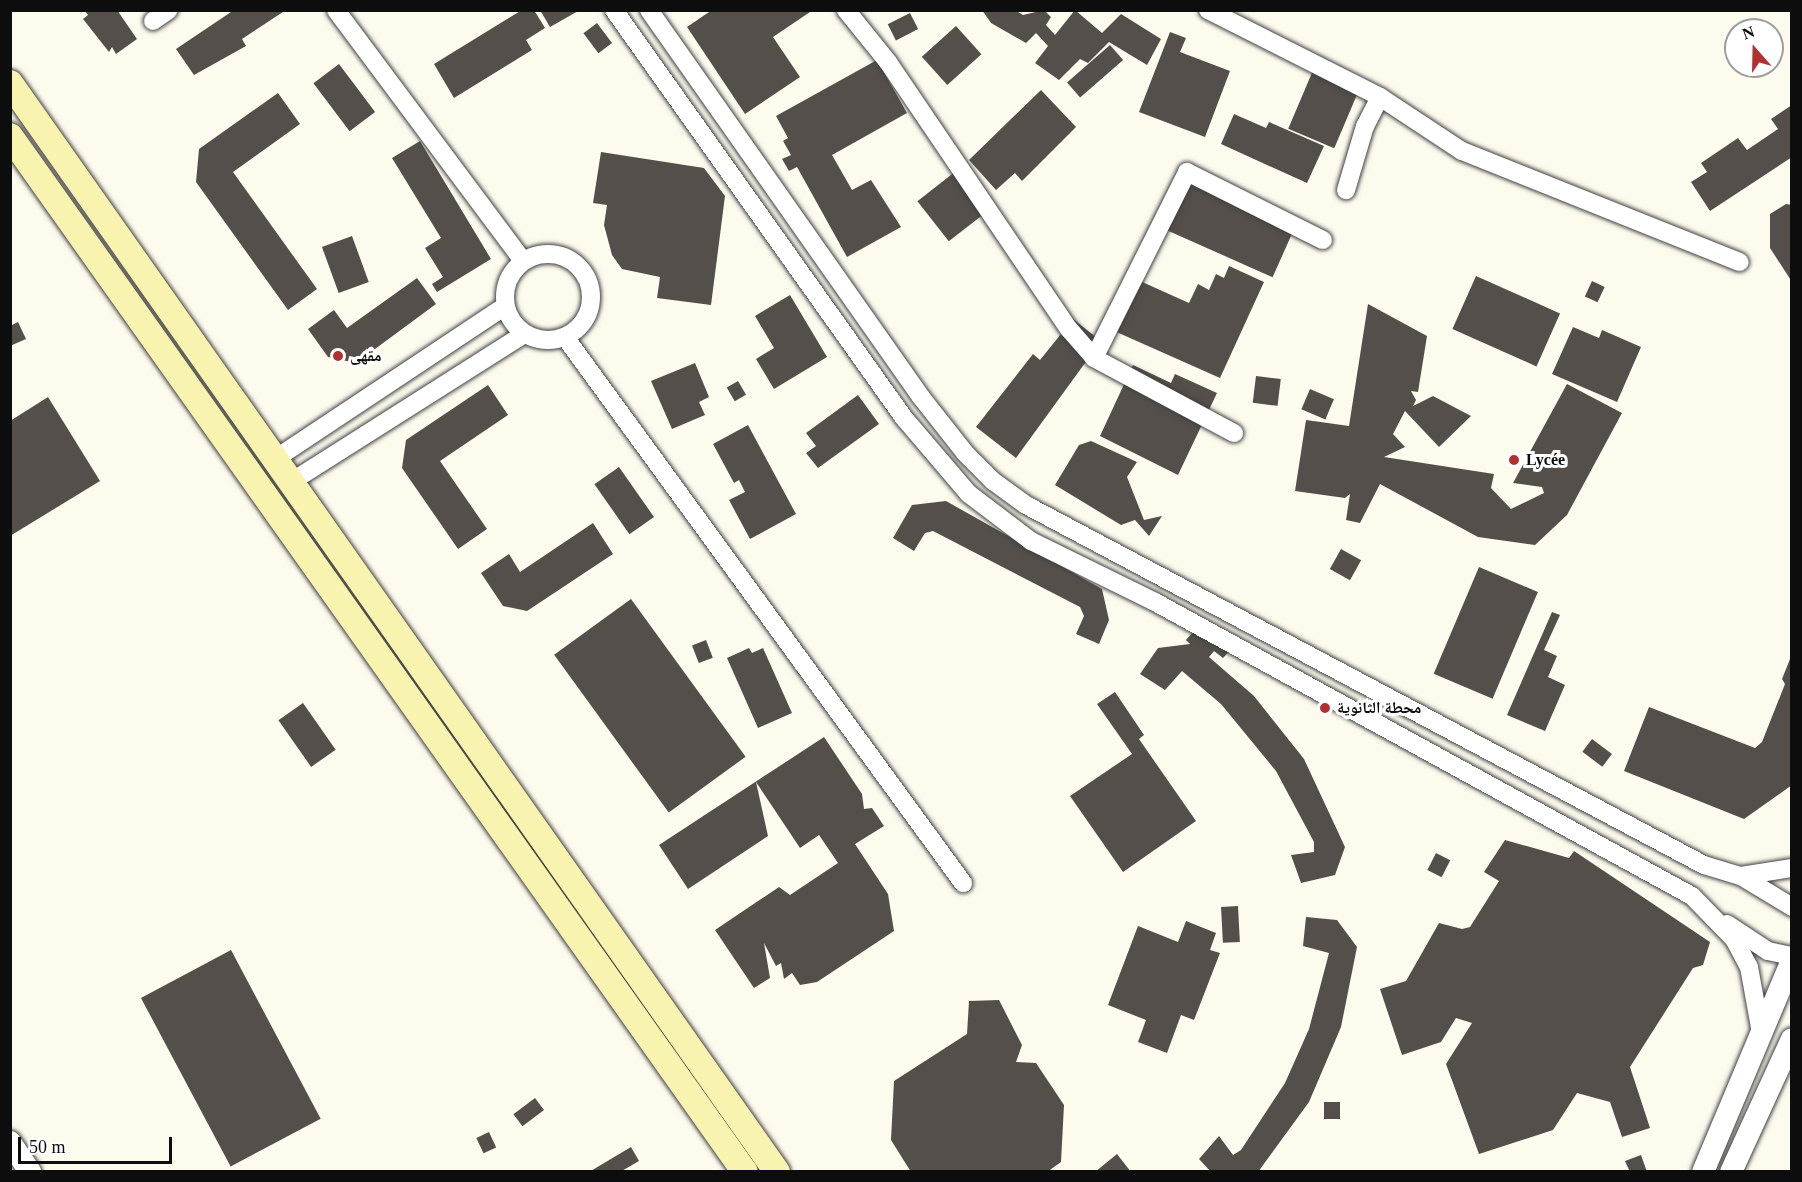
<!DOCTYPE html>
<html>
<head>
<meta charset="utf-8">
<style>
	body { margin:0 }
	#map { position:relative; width:1802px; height:1182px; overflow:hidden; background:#fdfbee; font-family:"Times New Roman","Noto Naskh Arabic",serif }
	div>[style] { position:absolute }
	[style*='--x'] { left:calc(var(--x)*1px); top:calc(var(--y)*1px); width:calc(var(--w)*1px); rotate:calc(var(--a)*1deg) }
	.building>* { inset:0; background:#544f4a; transform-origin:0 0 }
	.roads { filter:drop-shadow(0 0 2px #404040) drop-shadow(0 0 2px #404040) }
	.minor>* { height:18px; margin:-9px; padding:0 9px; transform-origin:9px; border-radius:9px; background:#fff }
	.minor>.ring { margin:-9px; padding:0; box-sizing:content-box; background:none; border:18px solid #fff; border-radius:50% }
	.tertiary>* { height:22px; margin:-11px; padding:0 11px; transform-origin:11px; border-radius:11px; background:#fff }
	.secondary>* { height:26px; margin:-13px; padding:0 13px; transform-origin:13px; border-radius:13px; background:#f8f3af }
	.dots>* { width:16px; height:16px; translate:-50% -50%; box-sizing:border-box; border:3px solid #fff; border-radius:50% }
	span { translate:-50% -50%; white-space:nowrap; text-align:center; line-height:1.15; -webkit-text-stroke:6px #fff; paint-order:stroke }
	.poi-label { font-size:16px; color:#0d0d0d; font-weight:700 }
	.left { translate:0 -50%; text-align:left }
	.frame { position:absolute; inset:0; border:12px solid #0d0d0d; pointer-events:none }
	.north { position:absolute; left:1724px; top:18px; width:60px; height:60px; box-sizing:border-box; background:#fff; border:2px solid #9e9e9e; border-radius:50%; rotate:340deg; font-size:16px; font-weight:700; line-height:24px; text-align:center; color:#0d0d0d }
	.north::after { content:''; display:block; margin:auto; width:21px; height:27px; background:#b03131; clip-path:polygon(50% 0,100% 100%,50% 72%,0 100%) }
	.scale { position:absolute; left:18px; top:1137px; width:154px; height:27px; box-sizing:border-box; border:3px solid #0d0d0d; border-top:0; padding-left:8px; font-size:18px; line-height:21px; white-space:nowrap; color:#0d0d0d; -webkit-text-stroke:4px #fff; paint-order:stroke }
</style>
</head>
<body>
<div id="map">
	<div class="building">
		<div style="clip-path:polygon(84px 10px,117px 10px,137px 39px,116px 54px,112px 47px,109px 52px,83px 19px,88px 15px)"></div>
		<div style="clip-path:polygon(234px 10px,286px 10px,242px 39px,246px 46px,194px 75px,176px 49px)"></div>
		<div style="clip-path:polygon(522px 10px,534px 10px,545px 28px,526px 40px,532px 50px,454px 98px,434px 64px)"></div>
		<div style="clip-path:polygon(540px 10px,580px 10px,550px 27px)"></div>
		<div style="clip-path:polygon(712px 10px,813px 10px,773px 37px,800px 77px,745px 114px,687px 27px)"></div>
		<div style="clip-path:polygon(982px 10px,1015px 10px,1023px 15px,1044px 10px,1051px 17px,1046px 25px,1055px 35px,1075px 10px,1102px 33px,1121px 14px,1161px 39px,1147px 65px,1109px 42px,1088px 63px,1080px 59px,1059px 80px,1035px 63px,1048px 46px,1036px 33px,1026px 43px,991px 23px)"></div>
		<div style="left:910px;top:13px;width:18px;height:25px;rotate:63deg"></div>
		<div style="left:597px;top:23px;width:25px;height:17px;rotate:53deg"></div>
		<div style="left:956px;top:26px;width:38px;height:46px;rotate:48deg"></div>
		<div style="clip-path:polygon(1170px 32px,1186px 38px,1180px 52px,1230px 71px,1205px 137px,1139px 112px)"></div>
		<div style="left:1110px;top:45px;width:20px;height:57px;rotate:49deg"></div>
		<div style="clip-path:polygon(877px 60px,907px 113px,832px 155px,852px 190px,871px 180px,901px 227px,847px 257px,797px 167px,789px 171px,782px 159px,791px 155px,783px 141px,788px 138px,776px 116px)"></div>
		<div style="left:339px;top:64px;width:60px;height:32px;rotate:53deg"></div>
		<div style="left:1314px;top:68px;width:50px;height:66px;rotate:23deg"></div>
		<div style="clip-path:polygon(1041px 90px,1076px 127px,1022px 181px,1015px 173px,996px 190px,969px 160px)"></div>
		<div style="clip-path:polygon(278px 93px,300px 124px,233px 172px,317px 289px,288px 310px,196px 182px,199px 149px)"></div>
		<div style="clip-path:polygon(1792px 105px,1792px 157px,1710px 211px,1691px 182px,1707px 172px,1701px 163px,1738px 138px,1747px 150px,1778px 129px,1771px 119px)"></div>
		<div style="clip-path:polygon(1234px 114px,1266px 128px,1269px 122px,1324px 146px,1307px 183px,1221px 144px)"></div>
		<div style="clip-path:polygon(420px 141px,491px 259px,437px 292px,432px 284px,443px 277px,425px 248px,441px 238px,392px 158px)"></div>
		<div style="clip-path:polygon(601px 152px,704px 168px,725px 196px,711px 305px,657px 298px,660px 277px,622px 269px,612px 255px,604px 225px,607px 205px,593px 203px)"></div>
		<div style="left:1189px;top:170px;width:120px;height:64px;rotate:24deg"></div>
		<div style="left:956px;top:171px;width:51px;height:49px;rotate:52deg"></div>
		<div style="clip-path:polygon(1786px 204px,1792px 205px,1792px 282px,1770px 248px,1770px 214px)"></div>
		<div style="left:352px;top:236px;width:49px;height:32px;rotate:70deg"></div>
		<div style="clip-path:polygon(1229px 266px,1264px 282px,1220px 378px,1112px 330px,1140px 281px,1189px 303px,1198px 284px,1209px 290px,1216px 274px,1224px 278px)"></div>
		<div style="left:1476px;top:276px;width:92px;height:58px;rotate:24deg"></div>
		<div style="clip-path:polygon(417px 278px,436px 304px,356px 363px,328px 357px,308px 329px,334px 310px,347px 328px)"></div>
		<div style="left:1592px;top:281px;width:14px;height:17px;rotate:25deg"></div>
		<div style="clip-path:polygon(790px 295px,827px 357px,774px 389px,756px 359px,774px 348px,755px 316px)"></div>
		<div style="clip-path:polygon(1368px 304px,1427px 336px,1418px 392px,1411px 391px,1416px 400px,1413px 406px,1433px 396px,1471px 416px,1439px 447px,1405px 411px,1393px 434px,1405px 447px,1384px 457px,1494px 474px,1491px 488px,1511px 509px,1544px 493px,1542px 487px,1513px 483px,1567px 384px,1622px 413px,1567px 515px,1535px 545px,1478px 537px,1380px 484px,1360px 523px,1346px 520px,1350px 494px,1345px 498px,1295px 491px,1306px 420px,1349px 426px)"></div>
		<div style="clip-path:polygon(1073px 319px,1101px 341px,1016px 458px,976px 427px,1033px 354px,1040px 360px)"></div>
		<div style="clip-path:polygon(18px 322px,26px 339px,10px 346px,10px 326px)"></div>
		<div style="clip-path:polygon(1573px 327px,1599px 338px,1602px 330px,1641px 347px,1617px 402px,1552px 374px)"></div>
		<div style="clip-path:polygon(695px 363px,709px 397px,699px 402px,705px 415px,672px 429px,651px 381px)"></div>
		<div style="clip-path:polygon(1133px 365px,1171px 383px,1175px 374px,1217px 393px,1178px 475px,1100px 436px)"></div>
		<div style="left:1256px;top:376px;width:25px;height:27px;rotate:7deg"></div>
		<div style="left:738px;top:381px;width:16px;height:13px;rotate:60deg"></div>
		<div style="clip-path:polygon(488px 385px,508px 415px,440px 461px,487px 529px,458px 549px,402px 468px,406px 440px)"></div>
		<div style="left:1310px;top:389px;width:26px;height:22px;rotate:23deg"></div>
		<div style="clip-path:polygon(858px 395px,879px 424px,818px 468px,806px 453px,816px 446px,806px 433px)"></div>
		<div style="clip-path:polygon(48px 397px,100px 481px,10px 536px,10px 421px)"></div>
		<div style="clip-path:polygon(748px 425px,796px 514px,750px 539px,729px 500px,745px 492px,739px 480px,734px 483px,713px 444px)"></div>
		<div style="clip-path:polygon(1091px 441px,1137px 462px,1127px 477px,1144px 520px,1162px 516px,1149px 536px,1135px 520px,1121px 525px,1055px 485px,1079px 445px)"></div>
		<div style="left:619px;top:467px;width:61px;height:30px;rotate:55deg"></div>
		<div style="clip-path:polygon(946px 501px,1102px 589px,1109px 620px,1099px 644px,1076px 634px,1084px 616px,1080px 607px,933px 531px,925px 533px,914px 551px,893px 538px,912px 505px)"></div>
		<div style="clip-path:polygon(593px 523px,613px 554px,527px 611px,503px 606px,481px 573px,509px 554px,520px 572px)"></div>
		<div style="left:1341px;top:549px;width:23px;height:23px;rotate:29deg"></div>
		<div style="left:1479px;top:567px;width:64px;height:116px;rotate:23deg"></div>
		<div style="left:631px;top:599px;width:195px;height:95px;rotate:54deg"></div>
		<div style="clip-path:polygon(1552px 612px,1560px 615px,1544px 650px,1557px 656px,1548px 677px,1565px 685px,1545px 731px,1507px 715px)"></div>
		<div style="clip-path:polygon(1199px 625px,1234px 646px,1223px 658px,1214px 651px,1209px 657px,1254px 696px,1304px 759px,1345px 847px,1335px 875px,1301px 883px,1291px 855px,1314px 852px,1314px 842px,1276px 771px,1221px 704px,1182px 671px,1165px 690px,1140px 674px,1158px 648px,1190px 644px,1186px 640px)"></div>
		<div style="left:706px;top:640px;width:19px;height:15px;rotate:69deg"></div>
		<div style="clip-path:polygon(749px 648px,752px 653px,763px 648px,792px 713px,758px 728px,727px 658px)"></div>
		<div style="clip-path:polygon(1792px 654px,1792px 785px,1744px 819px,1624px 771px,1649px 707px,1755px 748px,1762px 742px,1785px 684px,1782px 679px)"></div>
		<div style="clip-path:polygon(1115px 692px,1144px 735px,1139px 739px,1196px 821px,1123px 872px,1070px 796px,1132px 754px,1097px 704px)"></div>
		<div style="left:303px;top:703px;width:57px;height:30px;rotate:55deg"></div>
		<div style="clip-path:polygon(824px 737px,862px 794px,864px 809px,872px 808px,884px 826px,855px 844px,888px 894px,894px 931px,817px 982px,800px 985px,792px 973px,784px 979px,781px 963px,776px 966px,764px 943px,770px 978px,754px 988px,715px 930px,779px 887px,790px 895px,838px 863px,819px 835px,800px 848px,756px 782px,768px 836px,688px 889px,659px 845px)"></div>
		<div style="left:1592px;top:739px;width:25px;height:16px;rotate:37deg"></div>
		<div style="clip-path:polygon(1505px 840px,1569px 858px,1574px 851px,1710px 942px,1703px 965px,1693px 968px,1630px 1067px,1650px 1128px,1622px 1137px,1610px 1102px,1577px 1093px,1553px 1130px,1479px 1154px,1446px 1064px,1472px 1023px,1456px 1018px,1441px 1042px,1402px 1055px,1380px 989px,1406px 981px,1439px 923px,1462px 929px,1470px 927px,1499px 881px,1484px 872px)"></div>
		<div style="left:1436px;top:853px;width:16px;height:19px;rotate:27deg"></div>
		<div style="left:1238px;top:906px;width:36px;height:17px;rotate:87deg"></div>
		<div style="clip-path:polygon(1306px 917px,1337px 920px,1357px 947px,1341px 1027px,1309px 1102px,1258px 1172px,1211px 1172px,1199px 1159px,1219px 1136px,1233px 1155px,1241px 1150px,1285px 1083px,1309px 1029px,1329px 953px,1303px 946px)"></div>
		<div style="clip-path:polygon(1186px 921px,1216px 933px,1210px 950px,1220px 953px,1194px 1020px,1181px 1015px,1167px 1053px,1138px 1042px,1146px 1020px,1108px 1005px,1138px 926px,1178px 942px)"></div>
		<div style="left:231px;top:950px;width:191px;height:102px;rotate:62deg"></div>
		<div style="clip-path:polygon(999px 1000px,1022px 1045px,1016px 1062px,1036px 1063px,1064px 1105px,1061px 1162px,1047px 1172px,911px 1172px,891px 1140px,894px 1081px,967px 1034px,969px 1001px)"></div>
		<div style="left:535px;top:1098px;width:15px;height:27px;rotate:53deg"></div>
		<div style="left:1324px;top:1102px;width:16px;height:17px"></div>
		<div style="left:489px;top:1132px;width:17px;height:14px;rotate:65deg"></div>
		<div style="clip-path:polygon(631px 1147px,639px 1161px,620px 1172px,589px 1172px)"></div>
		<div style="clip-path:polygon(1117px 1154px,1131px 1172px,1095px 1172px)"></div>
		<div style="clip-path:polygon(1641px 1155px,1647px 1172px,1630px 1172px,1625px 1161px)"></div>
	</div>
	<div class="roads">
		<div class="minor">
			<div style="--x:336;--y:10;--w:313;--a:53.3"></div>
			<div style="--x:614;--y:10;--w:501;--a:54.6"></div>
			<div style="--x:904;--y:418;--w:100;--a:49.5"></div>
			<div style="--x:969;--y:494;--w:78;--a:37.2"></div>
			<div style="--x:1031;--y:541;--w:138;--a:26.2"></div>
			<div style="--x:1155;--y:602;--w:612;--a:28.7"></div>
			<div style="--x:1692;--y:896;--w:60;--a:45.7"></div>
			<div style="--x:1734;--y:939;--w:32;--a:62"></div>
			<div style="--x:1749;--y:967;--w:67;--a:79.7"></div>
			<div style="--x:649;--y:10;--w:473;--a:54.9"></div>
			<div style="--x:921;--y:397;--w:71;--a:51.8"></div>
			<div style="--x:965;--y:453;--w:40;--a:45"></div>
			<div style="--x:993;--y:481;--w:41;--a:36"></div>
			<div style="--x:1026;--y:505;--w:768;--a:27.97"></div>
			<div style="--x:1704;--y:865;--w:39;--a:17"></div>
			<div style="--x:1741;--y:876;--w:52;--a:-8.9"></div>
			<div style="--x:846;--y:10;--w:67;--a:51.1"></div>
			<div style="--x:888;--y:62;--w:323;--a:55.9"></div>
			<div style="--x:1069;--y:329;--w:38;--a:49"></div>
			<div style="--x:1094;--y:358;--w:159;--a:28.2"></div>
			<div style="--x:1208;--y:10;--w:193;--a:26.8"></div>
			<div style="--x:1380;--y:97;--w:33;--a:117"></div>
			<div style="--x:1365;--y:126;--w:67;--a:106.5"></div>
			<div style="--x:153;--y:21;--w:19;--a:-35"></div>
			<div style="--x:1380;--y:97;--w:98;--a:33.4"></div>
			<div style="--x:1462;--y:151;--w:299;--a:21.8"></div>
			<div class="ring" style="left:505px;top:254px;width:68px;height:68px"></div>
			<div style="--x:565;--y:337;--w:676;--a:53.91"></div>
			<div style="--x:1094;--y:358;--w:208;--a:-63.4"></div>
			<div style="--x:1187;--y:172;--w:152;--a:26.6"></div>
			<div style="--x:275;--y:459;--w:276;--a:-33.6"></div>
			<div style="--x:291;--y:482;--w:276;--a:-32.4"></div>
			<div style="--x:1741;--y:876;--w:60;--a:31.3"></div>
			<div style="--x:1727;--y:924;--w:49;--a:33.4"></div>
			<div style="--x:1768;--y:951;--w:25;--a:12"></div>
		</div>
		<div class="tertiary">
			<div style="--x:10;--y:1142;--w:36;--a:56"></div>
			<div style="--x:1703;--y:1172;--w:230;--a:-67.2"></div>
			<div style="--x:1731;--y:1172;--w:146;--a:-65.4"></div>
		</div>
		<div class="secondary">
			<div style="--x:10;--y:83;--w:1332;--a:54.84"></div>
			<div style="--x:10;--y:136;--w:1270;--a:54.65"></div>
		</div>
	</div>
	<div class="dots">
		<div style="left:338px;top:356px;background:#b03131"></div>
		<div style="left:1514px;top:460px;background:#b03131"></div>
		<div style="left:1325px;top:708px;background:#b03131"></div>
	</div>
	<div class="poi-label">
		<span class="left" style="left:350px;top:356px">مقهى</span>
		<span class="left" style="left:1526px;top:460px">Lycée</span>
		<span class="left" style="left:1337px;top:708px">محطة الثانوية</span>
	</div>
	<div class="frame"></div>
	<div class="north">N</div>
	<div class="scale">50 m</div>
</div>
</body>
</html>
